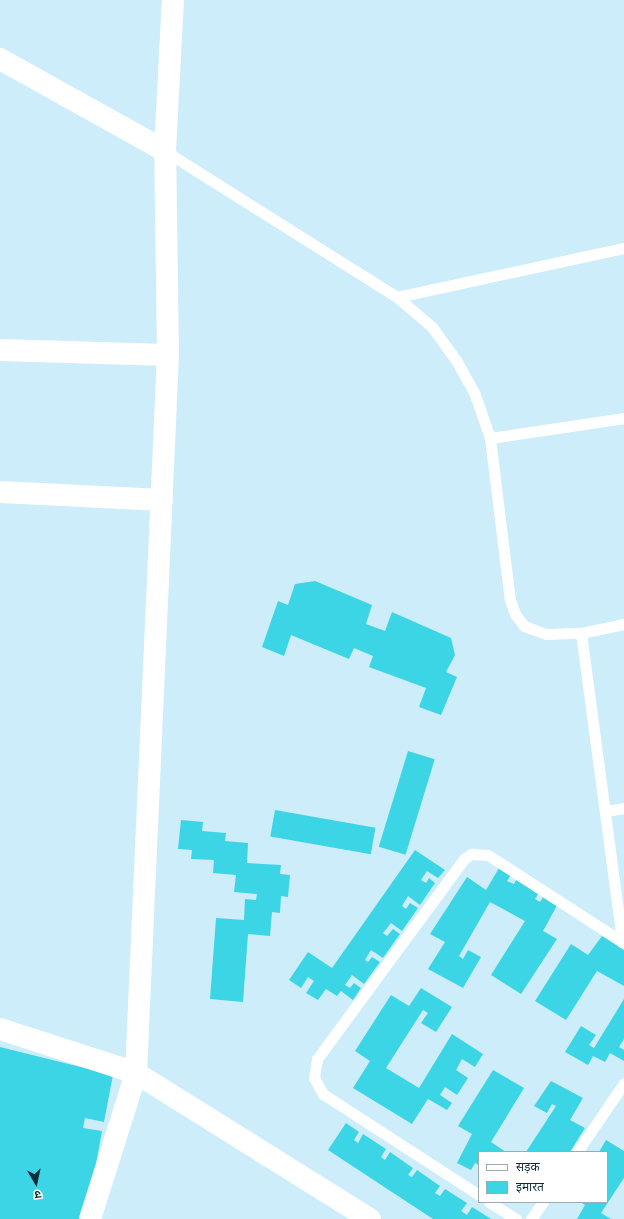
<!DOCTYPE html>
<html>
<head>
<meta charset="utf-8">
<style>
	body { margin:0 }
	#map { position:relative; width:624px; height:1219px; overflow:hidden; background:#cdedfb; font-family:"Space Grotesk","Noto Sans Devanagari",sans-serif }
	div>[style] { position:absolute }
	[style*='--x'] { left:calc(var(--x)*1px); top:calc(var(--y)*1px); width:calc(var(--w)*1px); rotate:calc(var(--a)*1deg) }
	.building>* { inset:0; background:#3bd5e6; transform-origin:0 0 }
	.lane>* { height:11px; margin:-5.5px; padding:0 5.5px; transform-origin:5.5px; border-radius:5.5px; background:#fff }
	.street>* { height:22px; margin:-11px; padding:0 11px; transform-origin:11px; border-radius:11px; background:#fff }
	span { translate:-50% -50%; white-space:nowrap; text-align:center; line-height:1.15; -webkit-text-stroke:3.5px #fff; paint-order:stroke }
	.legend { position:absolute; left:478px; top:1151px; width:130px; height:52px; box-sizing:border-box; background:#fff; border:1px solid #9cabb1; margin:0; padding:5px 7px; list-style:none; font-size:12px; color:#072e3c }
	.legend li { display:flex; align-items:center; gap:8px; height:20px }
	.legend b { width:20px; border:1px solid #9cabb1 }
	.north { position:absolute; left:16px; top:1163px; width:40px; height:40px; -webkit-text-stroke:3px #fff; paint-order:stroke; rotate:171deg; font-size:11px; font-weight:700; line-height:16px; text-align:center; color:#072e3c }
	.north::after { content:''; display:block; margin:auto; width:14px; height:18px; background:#072e3c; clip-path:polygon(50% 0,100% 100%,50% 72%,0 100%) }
</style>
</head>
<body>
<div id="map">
	<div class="building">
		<div style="clip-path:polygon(315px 581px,372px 605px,366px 624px,385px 631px,392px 612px,451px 638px,455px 655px,446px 672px,457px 677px,441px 715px,419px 707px,426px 688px,369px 667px,373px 656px,354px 648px,349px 659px,291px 635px,284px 656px,262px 647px,278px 601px,288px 605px,295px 584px)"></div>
		<div style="left:408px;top:751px;width:28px;height:100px;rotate:17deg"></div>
		<div style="left:275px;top:810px;width:102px;height:27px;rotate:10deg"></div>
		<div style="clip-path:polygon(181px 820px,203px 822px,202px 831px,226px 833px,225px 841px,248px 843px,247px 863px,281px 865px,280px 874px,290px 875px,288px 897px,281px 896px,280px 913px,272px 912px,270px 936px,248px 934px,243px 1002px,210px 999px,216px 918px,244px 920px,245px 899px,256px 900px,257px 894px,234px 892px,236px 875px,213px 873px,214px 860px,191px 859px,192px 850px,178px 849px)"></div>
		<div style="clip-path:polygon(415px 850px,445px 870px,438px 878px,427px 871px,421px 880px,426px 883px,429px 878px,435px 883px,420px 905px,408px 896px,402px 906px,406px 909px,410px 903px,418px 908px,402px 931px,391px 923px,383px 933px,387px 936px,393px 929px,400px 934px,383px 958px,371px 950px,365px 960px,368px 962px,372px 957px,380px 962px,364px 984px,352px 975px,345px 985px,350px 988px,354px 983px,361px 988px,353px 1000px,341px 991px,337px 996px,326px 989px,318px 1000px,306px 993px,314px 981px,308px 977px,301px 988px,289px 980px,308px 952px,332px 968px)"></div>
		<div style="clip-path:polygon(499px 868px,511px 875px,507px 881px,514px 884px,517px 878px,540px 891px,535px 899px,540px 902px,545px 894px,559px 902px,543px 931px,557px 939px,521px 994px,491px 975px,525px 921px,490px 902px,459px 956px,463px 959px,468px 950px,481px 957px,463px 988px,428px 969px,445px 942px,430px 934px,467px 877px,486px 890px)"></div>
		<div style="clip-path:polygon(602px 936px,624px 950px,624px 986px,597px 971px,566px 1020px,535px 1001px,571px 944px,588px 955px)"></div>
		<div style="clip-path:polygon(421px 988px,452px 1007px,436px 1032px,421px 1023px,428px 1013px,423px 1010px,386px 1068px,419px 1088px,452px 1034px,483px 1054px,475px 1067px,462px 1059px,456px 1070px,468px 1078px,457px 1095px,445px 1087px,440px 1095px,452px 1103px,447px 1110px,428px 1099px,412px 1124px,353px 1088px,370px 1061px,355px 1051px,391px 995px,409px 1006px)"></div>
		<div style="clip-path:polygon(624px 999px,624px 1039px,619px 1047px,624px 1050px,624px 1061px,610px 1053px,605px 1062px,593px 1056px,588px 1065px,565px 1052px,581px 1026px,596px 1035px,589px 1045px,594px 1048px)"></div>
		<div style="clip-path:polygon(0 1047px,113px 1075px,104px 1122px,85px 1118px,83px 1128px,102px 1131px,86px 1219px,0 1219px)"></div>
		<div style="clip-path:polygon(493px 1070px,524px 1088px,491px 1142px,506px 1152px,479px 1152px,479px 1165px,475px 1163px,471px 1170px,457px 1163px,472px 1134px,458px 1126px)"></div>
		<div style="clip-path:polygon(551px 1081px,583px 1098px,570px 1120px,585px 1128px,570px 1152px,526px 1152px,556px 1106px,552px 1104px,547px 1113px,534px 1106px)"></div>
		<div style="clip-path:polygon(346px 1123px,359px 1132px,354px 1140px,358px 1143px,363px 1134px,386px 1149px,381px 1157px,385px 1160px,390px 1152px,413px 1168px,408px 1175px,412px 1177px,417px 1170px,440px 1186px,435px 1193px,440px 1196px,445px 1189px,467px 1203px,461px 1211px,467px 1215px,472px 1207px,491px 1219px,433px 1219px,328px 1150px)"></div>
		<div style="clip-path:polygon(606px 1140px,624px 1151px,624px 1178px,601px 1213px,611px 1219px,577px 1219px,585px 1205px,580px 1202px,607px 1202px,607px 1152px,599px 1152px)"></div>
	</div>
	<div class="lane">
		<div style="--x:165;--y:151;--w:274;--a:32.2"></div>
		<div style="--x:397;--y:297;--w:46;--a:40.6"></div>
		<div style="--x:432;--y:327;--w:41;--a:54"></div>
		<div style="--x:456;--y:360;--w:37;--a:61"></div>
		<div style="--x:474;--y:392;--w:49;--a:70.8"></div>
		<div style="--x:397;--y:297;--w:232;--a:-12.2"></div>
		<div style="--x:624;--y:418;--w:135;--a:171.5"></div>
		<div style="--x:490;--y:438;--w:163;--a:83"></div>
		<div style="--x:510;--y:600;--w:15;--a:70"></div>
		<div style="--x:515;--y:614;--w:15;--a:53"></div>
		<div style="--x:524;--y:626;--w:23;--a:20"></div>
		<div style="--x:546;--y:634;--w:35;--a:-2"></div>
		<div style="--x:581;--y:633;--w:44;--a:-11.8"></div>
		<div style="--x:581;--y:633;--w:312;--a:82.4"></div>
		<div style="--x:606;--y:811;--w:18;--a:-9"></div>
		<div style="--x:577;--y:1152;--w:83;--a:-55.7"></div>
		<div style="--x:479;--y:1195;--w:186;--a:-147.1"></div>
		<div style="--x:323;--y:1094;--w:18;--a:-119"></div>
		<div style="--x:314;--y:1078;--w:19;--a:-81"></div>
		<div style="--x:317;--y:1059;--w:248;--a:-53.7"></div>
		<div style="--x:464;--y:859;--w:9;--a:-36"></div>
		<div style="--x:471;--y:854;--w:17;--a:3"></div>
		<div style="--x:488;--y:855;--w:162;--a:32.9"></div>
		<div style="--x:489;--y:1202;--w:32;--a:32"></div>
		<div style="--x:531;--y:1219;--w:21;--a:-55"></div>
	</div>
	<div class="street">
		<div style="--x:0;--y:59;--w:189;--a:29.1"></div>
		<div style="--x:0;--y:350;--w:168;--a:1.7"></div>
		<div style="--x:0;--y:492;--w:162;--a:2.8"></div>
		<div style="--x:0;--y:1029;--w:143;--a:17.9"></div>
		<div style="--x:136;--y:1073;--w:276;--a:32"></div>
		<div style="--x:90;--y:1219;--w:153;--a:-72.5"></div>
		<div style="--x:136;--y:1073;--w:719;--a:-87.45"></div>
		<div style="--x:168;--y:355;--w:204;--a:-90.8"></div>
		<div style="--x:165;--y:151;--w:151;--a:-87"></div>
	</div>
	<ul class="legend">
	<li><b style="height:5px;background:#fff"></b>सड़क</li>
	<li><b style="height:11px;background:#3bd5e6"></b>इमारत</li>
	</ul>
	<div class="north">उ</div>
</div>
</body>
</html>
